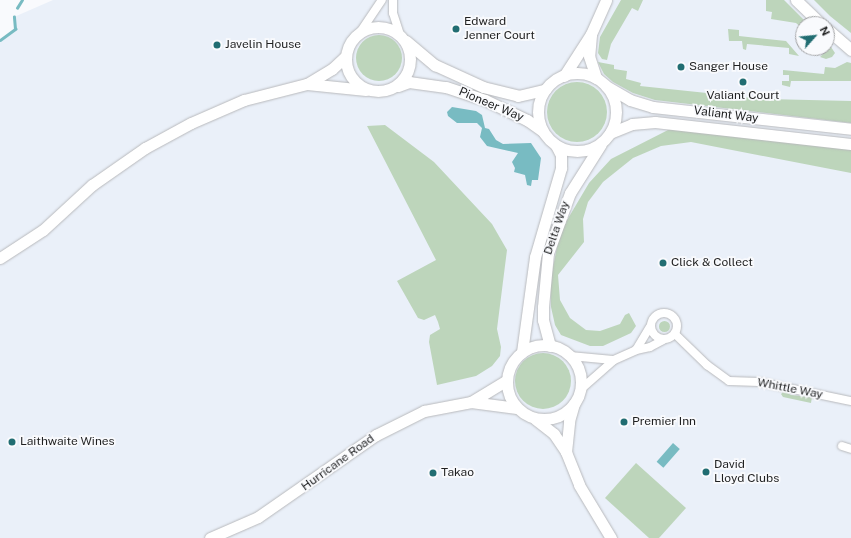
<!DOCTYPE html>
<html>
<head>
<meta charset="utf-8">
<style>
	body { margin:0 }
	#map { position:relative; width:851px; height:538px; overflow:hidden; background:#f9fafd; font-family:"Public Sans",sans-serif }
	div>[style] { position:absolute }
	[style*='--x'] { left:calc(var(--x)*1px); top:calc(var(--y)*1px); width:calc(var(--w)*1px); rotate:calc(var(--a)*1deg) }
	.built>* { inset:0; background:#eaf0f9 }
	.green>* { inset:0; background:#bdd5bb }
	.round { border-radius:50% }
	.water>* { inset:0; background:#78bbc2; transform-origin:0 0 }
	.stream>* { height:2.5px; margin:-1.25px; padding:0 1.25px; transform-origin:1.25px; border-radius:1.25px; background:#78bbc2 }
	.roads { filter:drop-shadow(0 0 1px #b8b9bc) drop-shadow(0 0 1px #b8b9bc) }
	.street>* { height:8px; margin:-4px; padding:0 4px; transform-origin:4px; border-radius:4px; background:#fff }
	.street>.ring { margin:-4px; padding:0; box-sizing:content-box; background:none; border:8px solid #fff; border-radius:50% }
	.secondary>* { height:11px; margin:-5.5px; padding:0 5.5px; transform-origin:5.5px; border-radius:5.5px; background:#fff }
	.secondary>.ring { margin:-5.5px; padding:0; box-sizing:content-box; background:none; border:11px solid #fff; border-radius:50% }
	.dots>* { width:11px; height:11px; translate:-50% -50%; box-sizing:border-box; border:2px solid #f9fafd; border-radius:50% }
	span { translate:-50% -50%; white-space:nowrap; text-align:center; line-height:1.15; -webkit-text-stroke:3.5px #f9fafd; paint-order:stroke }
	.poi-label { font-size:12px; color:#1f2021 }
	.left { translate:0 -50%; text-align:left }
	.street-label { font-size:12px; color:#1f2021 }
	.north { position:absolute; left:795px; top:16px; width:40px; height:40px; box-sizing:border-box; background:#f9fafd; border:1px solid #a2a3a5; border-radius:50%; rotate:63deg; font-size:11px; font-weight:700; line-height:16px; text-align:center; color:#1f2021 }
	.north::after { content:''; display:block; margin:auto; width:14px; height:18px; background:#216d72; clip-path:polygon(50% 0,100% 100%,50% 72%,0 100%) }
</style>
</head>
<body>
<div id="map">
	<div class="built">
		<div style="clip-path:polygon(evenodd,53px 0,851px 0,851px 538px,0 538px,0 40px,15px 29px,14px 17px,53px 0,803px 24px,827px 24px,827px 48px,803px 48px,803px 24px)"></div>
	</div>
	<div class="green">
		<div style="clip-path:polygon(621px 0,643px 0,638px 11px,632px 8px,611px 44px,607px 60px,602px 59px,598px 53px,600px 37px)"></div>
		<div style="clip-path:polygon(766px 0,784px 0,808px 24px,803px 24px,803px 29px,796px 23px,771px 19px,772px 12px,766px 11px)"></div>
		<div style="clip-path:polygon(814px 0,851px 0,851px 33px,830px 16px)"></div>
		<div style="clip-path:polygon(728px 29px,739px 30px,739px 36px,786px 41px,799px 56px,789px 54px,789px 48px,747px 44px,746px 50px,743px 49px,742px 41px,729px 41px)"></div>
		<div class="round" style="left:356px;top:35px;width:46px;height:46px"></div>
		<div style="clip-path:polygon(827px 41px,835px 53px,832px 57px,826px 59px,820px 57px,825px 52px,821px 48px,827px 48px)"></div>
		<div style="clip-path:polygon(598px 62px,614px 65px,614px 69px,627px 71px,626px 79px,641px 83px,640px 86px,764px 99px,765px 94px,767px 99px,851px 101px,851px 123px,655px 100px,633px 93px,613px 82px,604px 74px)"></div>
		<div style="clip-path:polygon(847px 62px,851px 63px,851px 81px,791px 81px,790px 87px,782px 85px,782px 81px,789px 81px,789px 75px,783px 75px,783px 70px,824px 74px,825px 67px,835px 68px)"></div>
		<div class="round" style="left:547px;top:82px;width:60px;height:60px"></div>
		<div style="clip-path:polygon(385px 125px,434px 162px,492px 224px,507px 250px,497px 329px,501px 347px,500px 356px,492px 366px,476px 376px,437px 385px,429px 342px,430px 335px,440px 329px,438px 322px,435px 315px,424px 320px,418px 318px,397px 281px,436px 260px,367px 126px)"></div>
		<div style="clip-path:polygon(670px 129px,851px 149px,851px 173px,691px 142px,661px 146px,633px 158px,603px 182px,588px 202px,583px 219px,584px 242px,558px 275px,560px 300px,570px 318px,586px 330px,600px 331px,620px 324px,625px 315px,629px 313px,636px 326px,631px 333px,603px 346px,590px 346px,561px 335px,555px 325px,551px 307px,550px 282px,560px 232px,589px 183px,611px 159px)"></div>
		<div class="round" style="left:658.5px;top:320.5px;width:11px;height:11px"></div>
		<div class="round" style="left:515px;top:353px;width:56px;height:56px"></div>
		<div style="clip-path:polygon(784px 391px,791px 395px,812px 397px,811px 403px,783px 397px,781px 394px)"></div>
		<div style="clip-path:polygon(636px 463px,686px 508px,659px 538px,649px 538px,605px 498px)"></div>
	</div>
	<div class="water">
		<div style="clip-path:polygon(452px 107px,476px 111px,482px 115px,485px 128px,489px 129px,496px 140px,503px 144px,531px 143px,541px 158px,538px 180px,532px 180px,531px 186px,527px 185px,525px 175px,514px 172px,515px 168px,512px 162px,518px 153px,487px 146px,480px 137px,482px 128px,477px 123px,457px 123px,448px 116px,447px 112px)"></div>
		<div style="left:673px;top:443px;width:9px;height:25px;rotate:41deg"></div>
	</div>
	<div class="stream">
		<div style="--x:17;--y:8;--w:9;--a:-58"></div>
		<div style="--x:0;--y:40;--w:19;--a:-36"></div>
		<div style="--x:15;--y:29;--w:12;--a:-95"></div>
	</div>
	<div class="roads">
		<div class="street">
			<div style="--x:393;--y:0;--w:13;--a:90"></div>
			<div style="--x:393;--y:13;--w:22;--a:72"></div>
			<div style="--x:361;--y:31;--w:37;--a:-56"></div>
			<div class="ring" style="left:651px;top:313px;width:18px;height:18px"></div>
			<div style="--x:675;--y:334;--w:45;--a:44.1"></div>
			<div style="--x:707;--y:365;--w:27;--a:36"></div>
			<div style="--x:729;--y:381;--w:30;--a:2"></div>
			<div style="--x:759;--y:382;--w:94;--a:11.7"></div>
			<div style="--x:636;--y:350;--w:27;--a:-59"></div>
			<div style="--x:570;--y:356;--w:43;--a:5.3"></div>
			<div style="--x:580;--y:390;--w:45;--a:-41.4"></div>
			<div style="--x:614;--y:360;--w:24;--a:-24"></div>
			<div style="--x:636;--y:350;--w:14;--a:-12"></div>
			<div style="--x:650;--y:347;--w:15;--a:-28"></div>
			<div style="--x:842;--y:446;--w:9;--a:18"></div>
		</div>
		<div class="secondary">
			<div style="--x:796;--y:0;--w:35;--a:44"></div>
			<div class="ring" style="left:346px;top:27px;width:53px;height:53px"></div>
			<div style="--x:827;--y:29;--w:32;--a:41"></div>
			<div style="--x:591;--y:35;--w:21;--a:95"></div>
			<div style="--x:589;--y:56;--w:23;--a:72"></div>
			<div style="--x:406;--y:41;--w:38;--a:40"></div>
			<div style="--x:435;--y:65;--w:53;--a:24.6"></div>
			<div style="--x:483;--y:87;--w:36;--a:14"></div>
			<div style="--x:518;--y:96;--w:28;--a:-13"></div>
			<div class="ring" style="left:538px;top:73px;width:67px;height:67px"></div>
			<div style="--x:564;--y:76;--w:50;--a:-57.3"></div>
			<div style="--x:591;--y:34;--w:37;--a:-66"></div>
			<div style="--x:307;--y:84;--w:59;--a:5.8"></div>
			<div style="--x:398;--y:86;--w:12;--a:-20"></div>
			<div style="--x:409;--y:82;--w:37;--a:8"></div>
			<div style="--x:446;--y:87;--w:41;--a:18.4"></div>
			<div style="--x:485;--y:100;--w:47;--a:25.5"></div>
			<div style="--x:527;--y:120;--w:19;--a:35"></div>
			<div style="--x:606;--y:86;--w:28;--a:30"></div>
			<div style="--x:630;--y:100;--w:24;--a:17"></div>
			<div style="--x:653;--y:107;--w:199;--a:6.3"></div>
			<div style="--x:610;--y:133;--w:24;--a:-22"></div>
			<div style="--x:632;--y:124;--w:23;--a:-5"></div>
			<div style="--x:655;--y:122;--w:197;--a:6.4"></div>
			<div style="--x:0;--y:258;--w:51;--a:-33.1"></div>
			<div style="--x:43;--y:230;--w:67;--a:-42.6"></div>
			<div style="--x:92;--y:185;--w:65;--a:-34.9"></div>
			<div style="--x:145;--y:148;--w:52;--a:-28.5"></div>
			<div style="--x:191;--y:123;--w:58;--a:-23.5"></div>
			<div style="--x:244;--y:100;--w:65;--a:-14.3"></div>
			<div style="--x:307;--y:84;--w:29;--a:-31"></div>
			<div style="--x:332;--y:69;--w:19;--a:-43"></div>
			<div class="ring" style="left:507px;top:345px;width:63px;height:63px"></div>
			<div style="--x:550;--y:346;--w:27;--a:-105"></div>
			<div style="--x:543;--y:320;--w:13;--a:-90"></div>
			<div style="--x:543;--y:307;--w:54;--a:-84.7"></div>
			<div style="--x:548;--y:253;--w:64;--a:-69.9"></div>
			<div style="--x:570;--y:193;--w:58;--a:-57.7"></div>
			<div style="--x:522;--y:352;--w:96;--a:-82.2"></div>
			<div style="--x:535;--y:257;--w:93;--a:-73.7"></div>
			<div style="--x:561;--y:168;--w:13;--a:-90"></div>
			<div style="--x:561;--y:155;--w:11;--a:-117"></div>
			<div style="--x:471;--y:402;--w:42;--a:-31.4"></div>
			<div style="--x:535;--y:419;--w:24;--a:38"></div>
			<div style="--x:554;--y:434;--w:22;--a:56"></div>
			<div style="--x:566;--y:452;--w:35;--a:68"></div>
			<div style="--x:579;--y:485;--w:62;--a:58.9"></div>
			<div style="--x:566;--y:452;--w:31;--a:-84"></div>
			<div style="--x:569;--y:421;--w:18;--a:-74"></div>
			<div style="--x:210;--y:538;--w:52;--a:-23.6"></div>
			<div style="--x:258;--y:517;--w:144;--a:-34.8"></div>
			<div style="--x:376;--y:435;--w:54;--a:-26.6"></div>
			<div style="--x:424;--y:411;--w:48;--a:-10.8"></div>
			<div style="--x:471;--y:402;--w:46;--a:7.4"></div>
		</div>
	</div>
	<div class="dots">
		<div style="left:456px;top:29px;background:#216d72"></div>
		<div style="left:217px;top:45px;background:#216d72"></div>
		<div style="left:681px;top:67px;background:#216d72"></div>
		<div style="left:743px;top:82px;background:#216d72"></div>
		<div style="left:663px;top:263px;background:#216d72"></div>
		<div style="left:624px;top:422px;background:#216d72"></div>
		<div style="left:12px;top:442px;background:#216d72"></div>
		<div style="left:706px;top:472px;background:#216d72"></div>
		<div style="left:433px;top:473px;background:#216d72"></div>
	</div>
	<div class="poi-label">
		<span class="left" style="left:464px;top:29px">Edward<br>Jenner Court</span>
		<span class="left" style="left:225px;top:45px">Javelin House</span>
		<span class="left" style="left:689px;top:67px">Sanger House</span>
		<span style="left:743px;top:96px">Valiant Court</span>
		<span class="left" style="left:671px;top:263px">Click &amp; Collect</span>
		<span class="left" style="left:632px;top:422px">Premier Inn</span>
		<span class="left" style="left:20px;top:442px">Laithwaite Wines</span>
		<span class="left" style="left:714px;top:472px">David<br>Lloyd Clubs</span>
		<span class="left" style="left:441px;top:473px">Takao</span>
	</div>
	<div class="street-label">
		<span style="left:491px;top:105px;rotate:23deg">Pioneer Way</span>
		<span style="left:726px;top:115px;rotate:7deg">Valiant Way</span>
		<span style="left:557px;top:228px;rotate:-71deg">Delta Way</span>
		<span style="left:790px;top:389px;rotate:11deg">Whittle Way</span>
		<span style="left:338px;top:463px;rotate:-36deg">Hurricane Road</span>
	</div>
	<div class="north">N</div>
</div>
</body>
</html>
